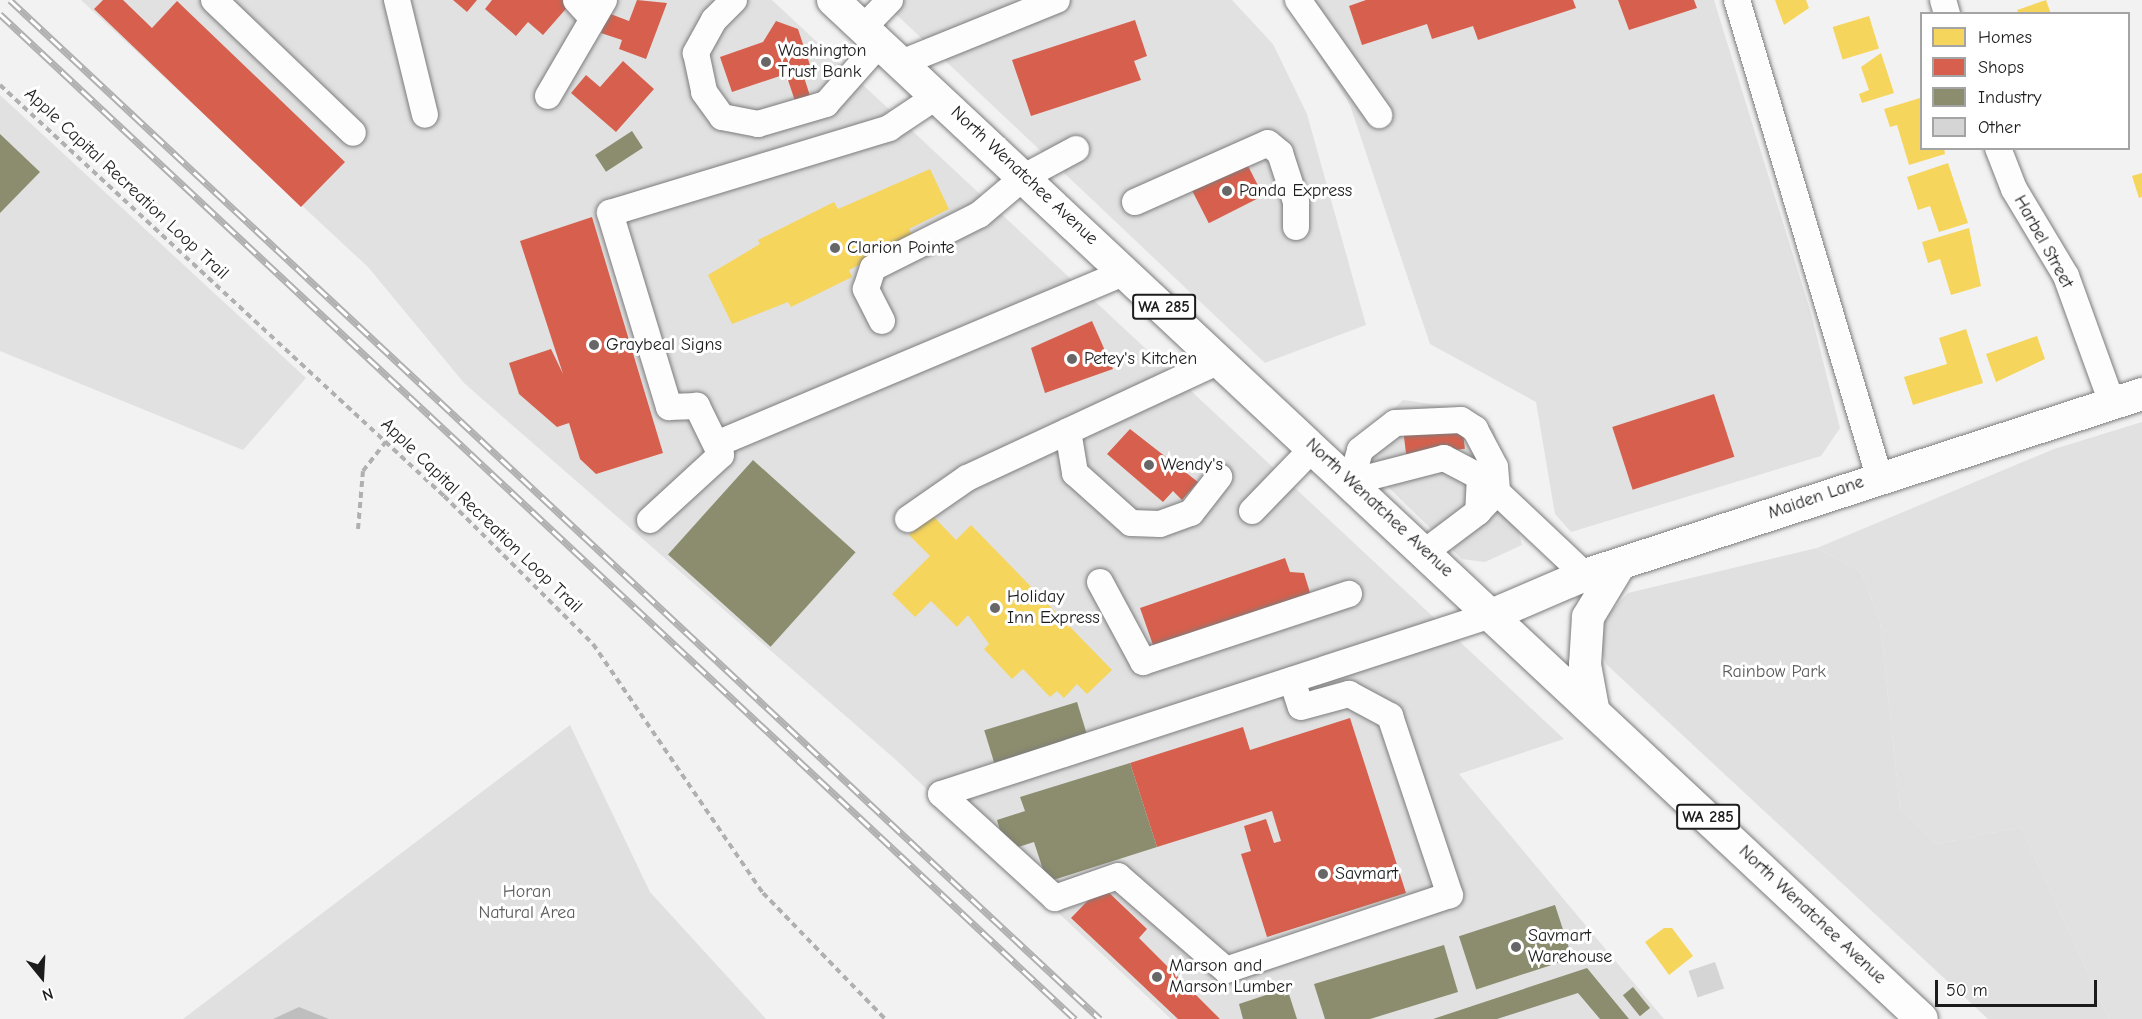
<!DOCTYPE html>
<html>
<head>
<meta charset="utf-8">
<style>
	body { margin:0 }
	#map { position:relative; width:2142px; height:1019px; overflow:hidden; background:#f2f2f2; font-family:"Comic Neue",sans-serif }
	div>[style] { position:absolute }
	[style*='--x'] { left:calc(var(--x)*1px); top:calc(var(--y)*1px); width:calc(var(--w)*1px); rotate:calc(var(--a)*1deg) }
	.built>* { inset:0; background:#e1e1e1 }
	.green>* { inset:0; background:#e0e0e0 }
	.water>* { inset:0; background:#bebebe }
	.homes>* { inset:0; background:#f6d55c; transform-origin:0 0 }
	.shops>* { inset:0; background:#d6604d; transform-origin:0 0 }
	.industry>* { inset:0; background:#8c8c6e; transform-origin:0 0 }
	.building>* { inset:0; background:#d5d5d5; transform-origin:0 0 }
	.path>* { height:4px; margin-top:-2px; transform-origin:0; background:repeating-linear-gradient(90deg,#b0b0b0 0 6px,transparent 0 10.5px) }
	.roads { filter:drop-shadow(0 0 2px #7c7c7c) drop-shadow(0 0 2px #7c7c7c) }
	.minor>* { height:26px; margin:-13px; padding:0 13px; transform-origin:13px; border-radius:13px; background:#fdfdfd }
	.major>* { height:32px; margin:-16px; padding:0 16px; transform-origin:16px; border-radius:16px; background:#fdfdfd }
	.rail>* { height:7px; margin-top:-3.5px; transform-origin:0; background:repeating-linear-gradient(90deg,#fff 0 14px,#b0b0b0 0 28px); box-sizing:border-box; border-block:2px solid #b0b0b0 }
	.dots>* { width:16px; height:16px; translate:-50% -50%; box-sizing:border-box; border:3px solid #fff; border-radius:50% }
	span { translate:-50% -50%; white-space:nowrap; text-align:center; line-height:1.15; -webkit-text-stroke:6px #fff; paint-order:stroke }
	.shield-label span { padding:2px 4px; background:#fff; border:2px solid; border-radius:4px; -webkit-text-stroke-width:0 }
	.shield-label { font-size:16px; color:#1c1c1c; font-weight:700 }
	.poi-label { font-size:18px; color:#1c1c1c }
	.left { translate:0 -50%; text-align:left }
	.street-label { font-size:18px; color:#1c1c1c }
	.park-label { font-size:18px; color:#5c5c5c }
	.legend { position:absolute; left:1920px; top:12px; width:210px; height:138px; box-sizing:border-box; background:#fff; border:2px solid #a4a4a4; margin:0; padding:8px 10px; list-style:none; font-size:18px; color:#1c1c1c }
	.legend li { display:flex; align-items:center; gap:12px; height:30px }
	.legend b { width:30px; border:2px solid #a4a4a4 }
	.north { position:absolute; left:12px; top:947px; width:60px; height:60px; -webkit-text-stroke:4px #fff; paint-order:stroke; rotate:162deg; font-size:16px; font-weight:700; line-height:24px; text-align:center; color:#1c1c1c }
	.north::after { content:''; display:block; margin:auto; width:21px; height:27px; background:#1c1c1c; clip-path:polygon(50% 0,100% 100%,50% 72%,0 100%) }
	.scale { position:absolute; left:1935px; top:980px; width:162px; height:27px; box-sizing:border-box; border:3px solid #1c1c1c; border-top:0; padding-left:8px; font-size:18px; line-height:21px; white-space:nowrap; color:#1c1c1c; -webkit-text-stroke:4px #fff; paint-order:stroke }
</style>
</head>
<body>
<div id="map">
	<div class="built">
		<div style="clip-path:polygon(81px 0,772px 0,1564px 739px,1459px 774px,1664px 1019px,1171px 1019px,896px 760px,464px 383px,368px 267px)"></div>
		<div style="clip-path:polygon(881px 0,1232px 0,1273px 44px,1307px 114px,1366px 325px,1265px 363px)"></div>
		<div style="clip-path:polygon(1285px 0,1714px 0,1810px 310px,1840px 428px,1821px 456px,1571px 532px,1555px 514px,1536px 402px,1430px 344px,1350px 105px)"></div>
		<div style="clip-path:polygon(0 95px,306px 378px,243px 450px,0 351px)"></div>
		<div style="clip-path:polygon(1403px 400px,1466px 409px,1494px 429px,1522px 545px,1485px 562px,1462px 559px,1350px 450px)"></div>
		<div style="clip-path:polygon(2142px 422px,2142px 1019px,2109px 1019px,2021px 827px,1937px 844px,1900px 809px,1880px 621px,1861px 572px,1817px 548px,2054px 449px)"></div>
	</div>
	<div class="green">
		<div style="clip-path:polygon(1817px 548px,1861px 572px,1880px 621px,1900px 809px,1937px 844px,2021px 827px,2109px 1019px,1988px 1019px,1606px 664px,1599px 644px,1603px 620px,1628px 593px)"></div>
		<div style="clip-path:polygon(570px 725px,650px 892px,766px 1019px,183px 1019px)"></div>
	</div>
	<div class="water">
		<div style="clip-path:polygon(299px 1007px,329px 1019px,273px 1019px)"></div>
	</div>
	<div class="homes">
		<div style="clip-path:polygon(1775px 0,1806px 0,1809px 8px,1784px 25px)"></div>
		<div style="clip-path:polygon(2046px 0,2051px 14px,2019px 14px,2017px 10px)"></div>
		<div style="left:1869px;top:16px;width:34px;height:38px;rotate:73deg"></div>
		<div style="clip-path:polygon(1881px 53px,1894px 93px,1862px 103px,1859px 94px,1869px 90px,1861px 67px)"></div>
		<div style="clip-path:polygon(1920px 98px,1922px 148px,1944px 148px,1945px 154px,1909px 165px,1897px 125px,1890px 127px,1884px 109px)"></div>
		<div style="clip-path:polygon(1948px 163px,1968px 223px,1939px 232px,1930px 206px,1918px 210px,1907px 177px)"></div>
		<div style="clip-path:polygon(930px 169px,949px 209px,909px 229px,923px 257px,893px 272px,883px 253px,849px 270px,852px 277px,791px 307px,788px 302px,732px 324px,708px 275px,760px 244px,758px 240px,834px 202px,838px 209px)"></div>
		<div style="clip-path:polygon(2142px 173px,2142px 197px,2139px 198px,2132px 176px)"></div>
		<div style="clip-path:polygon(1969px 228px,1981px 286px,1951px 295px,1940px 259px,1928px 263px,1922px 242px)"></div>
		<div style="clip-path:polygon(1966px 329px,1983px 383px,1913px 405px,1904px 377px,1947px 364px,1939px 338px)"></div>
		<div style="clip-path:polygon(2037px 336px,2045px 359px,1996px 382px,1986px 354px)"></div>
		<div style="clip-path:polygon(931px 514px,956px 540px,971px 525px,1112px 670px,1087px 694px,1077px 684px,1064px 698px,1057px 691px,1050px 697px,1023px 669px,1012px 679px,984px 649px,989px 644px,968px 615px,957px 627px,931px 601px,915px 617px,892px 594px,930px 556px,909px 535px)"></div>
		<div style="clip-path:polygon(1664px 928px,1672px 928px,1693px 956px,1669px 975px,1645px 942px)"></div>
	</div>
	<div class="shops">
		<div style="clip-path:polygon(103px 0,123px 0,152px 28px,177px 1px,345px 162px,301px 207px,94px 9px)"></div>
		<div style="clip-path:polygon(453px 0,477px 0,467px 12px)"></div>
		<div style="clip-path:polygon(492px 0,567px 0,571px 3px,543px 35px,528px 22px,516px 36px,485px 9px)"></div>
		<div style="clip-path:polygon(637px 0,667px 3px,646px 59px,619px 49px,622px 40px,601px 33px,608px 13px,629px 21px)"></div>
		<div style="clip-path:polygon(1366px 0,1573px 0,1576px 8px,1478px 40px,1473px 26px,1432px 39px,1427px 24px,1362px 45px,1349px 6px)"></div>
		<div style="clip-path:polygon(1618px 0,1694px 0,1697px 8px,1629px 30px)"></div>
		<div style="clip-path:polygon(1135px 20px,1147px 56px,1134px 61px,1141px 80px,1031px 116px,1012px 60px)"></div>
		<div style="clip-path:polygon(776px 21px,798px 29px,811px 68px,802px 71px,812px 102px,797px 107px,786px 74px,732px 92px,720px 57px,763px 42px)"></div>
		<div style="clip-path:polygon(623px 61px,654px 89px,616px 132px,571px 93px,586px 75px,600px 87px)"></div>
		<div style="left:1245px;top:160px;width:40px;height:61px;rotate:63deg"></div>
		<div style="clip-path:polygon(592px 217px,663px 453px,596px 474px,580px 459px,569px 423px,557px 427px,519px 394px,509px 363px,551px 349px,563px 374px,520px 241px)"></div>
		<div style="clip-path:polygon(1092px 321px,1113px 369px,1045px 393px,1031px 348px)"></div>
		<div style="left:1714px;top:394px;width:66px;height:107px;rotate:72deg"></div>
		<div style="left:1462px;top:425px;width:24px;height:59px;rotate:83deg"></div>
		<div style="clip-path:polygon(1130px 429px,1198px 482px,1182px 500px,1173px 491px,1163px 502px,1107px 454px)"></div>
		<div style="clip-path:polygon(1285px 558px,1290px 572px,1304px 573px,1311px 596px,1153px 645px,1140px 608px)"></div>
		<div style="clip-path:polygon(1350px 718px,1406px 893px,1267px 937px,1241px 854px,1251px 851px,1244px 826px,1266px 819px,1274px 843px,1281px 841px,1272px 811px,1157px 847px,1130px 763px,1243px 727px,1250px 750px)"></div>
		<div style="clip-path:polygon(1102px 886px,1147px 929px,1139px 938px,1220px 1019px,1178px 1019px,1071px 918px)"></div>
	</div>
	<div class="industry">
		<div style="left:632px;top:131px;width:20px;height:44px;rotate:57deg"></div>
		<div style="clip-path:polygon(0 134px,40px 172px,0 213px)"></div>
		<div style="left:753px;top:460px;width:138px;height:127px;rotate:42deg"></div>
		<div style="left:1077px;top:702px;width:34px;height:97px;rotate:73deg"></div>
		<div style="clip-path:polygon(1130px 763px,1157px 847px,1047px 882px,1034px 842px,1006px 851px,997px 820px,1025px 811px,1020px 797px)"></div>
		<div style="left:1555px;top:905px;width:56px;height:101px;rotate:72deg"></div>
		<div style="clip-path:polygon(1444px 945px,1458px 992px,1370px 1019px,1325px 1019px,1314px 984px)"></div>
		<div style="clip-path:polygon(1587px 968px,1629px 1019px,1600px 1019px,1578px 993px,1497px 1019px,1433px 1019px)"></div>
		<div style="left:1633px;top:987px;width:27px;height:13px;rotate:51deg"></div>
		<div style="clip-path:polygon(1287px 988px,1297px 1019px,1243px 1019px,1239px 1004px)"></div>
	</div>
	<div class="building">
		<div style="left:1715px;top:962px;width:28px;height:28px;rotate:71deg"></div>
	</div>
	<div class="path">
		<div style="--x:0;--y:85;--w:605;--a:42.79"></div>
		<div style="--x:444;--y:496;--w:210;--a:44.8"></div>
		<div style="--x:593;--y:644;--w:301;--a:55.7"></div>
		<div style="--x:763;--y:893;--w:175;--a:45.9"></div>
		<div style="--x:358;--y:529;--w:58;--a:-85.1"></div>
		<div style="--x:363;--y:471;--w:37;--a:-52"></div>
	</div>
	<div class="roads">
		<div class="minor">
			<div style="--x:214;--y:0;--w:192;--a:43.7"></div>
			<div style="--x:397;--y:0;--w:118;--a:76.3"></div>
			<div style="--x:576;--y:0;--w:25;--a:48"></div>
			<div style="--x:734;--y:0;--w:28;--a:135"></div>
			<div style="--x:714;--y:20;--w:38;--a:119"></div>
			<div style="--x:696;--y:53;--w:40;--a:78"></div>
			<div style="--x:704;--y:92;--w:31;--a:54"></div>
			<div style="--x:722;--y:117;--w:37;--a:11"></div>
			<div style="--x:758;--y:124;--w:71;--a:-16.4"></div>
			<div style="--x:826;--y:104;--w:81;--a:-48.5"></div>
			<div style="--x:1298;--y:0;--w:141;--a:54.8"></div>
			<div style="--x:1737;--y:0;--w:497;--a:73.4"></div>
			<div style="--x:1943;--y:0;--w:15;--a:74"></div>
			<div style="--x:863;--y:28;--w:39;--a:-46"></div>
			<div style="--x:901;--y:63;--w:168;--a:-22"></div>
			<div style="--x:548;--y:96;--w:111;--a:-59.7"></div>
			<div style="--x:1998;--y:148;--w:44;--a:68.7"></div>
			<div style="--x:2014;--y:189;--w:101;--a:59.1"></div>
			<div style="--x:2066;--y:276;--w:135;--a:70.1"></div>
			<div style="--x:1135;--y:202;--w:145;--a:-23.9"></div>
			<div style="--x:1268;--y:143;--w:16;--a:40"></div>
			<div style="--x:1280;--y:153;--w:52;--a:71.9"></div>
			<div style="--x:1296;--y:202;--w:25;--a:90"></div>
			<div style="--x:882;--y:321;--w:36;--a:-117"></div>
			<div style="--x:866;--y:289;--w:22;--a:-72"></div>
			<div style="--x:873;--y:268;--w:119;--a:-26.6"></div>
			<div style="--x:979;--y:215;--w:59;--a:-40.2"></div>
			<div style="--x:1024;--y:177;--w:59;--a:-28.3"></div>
			<div style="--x:1068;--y:431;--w:43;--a:80.5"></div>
			<div style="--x:1075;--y:473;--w:75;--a:41.8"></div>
			<div style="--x:1131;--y:523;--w:29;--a:2"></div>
			<div style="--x:1160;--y:524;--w:33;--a:-20"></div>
			<div style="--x:1191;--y:513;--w:46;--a:-52.1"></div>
			<div style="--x:719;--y:443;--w:441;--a:-22.8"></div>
			<div style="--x:1351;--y:482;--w:33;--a:-74"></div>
			<div style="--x:1360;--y:450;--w:44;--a:-37.6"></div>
			<div style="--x:1395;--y:423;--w:66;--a:-2.6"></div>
			<div style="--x:1461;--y:420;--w:17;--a:33"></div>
			<div style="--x:1475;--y:429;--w:43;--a:62.2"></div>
			<div style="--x:1495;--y:467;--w:25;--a:85"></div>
			<div style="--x:1497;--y:492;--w:28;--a:134"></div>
			<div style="--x:1351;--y:482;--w:96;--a:-14.5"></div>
			<div style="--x:1444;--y:458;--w:41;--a:27.8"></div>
			<div style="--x:1480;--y:477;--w:35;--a:93"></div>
			<div style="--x:1478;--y:512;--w:65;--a:143.1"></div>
			<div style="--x:1497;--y:492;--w:121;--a:43.3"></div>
			<div style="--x:1252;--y:511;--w:89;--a:-45.9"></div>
			<div style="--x:908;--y:519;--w:72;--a:-34.8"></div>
			<div style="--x:967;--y:478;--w:280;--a:-24.9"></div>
			<div style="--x:650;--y:520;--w:96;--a:-42.5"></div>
			<div style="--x:721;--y:455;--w:55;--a:-116.1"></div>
			<div style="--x:697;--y:406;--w:28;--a:178"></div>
			<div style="--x:669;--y:407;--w:203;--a:-106.9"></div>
			<div style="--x:610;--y:213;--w:292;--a:-16.9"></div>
			<div style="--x:889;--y:128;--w:58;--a:-33.7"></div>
			<div style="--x:1100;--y:582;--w:91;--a:61.7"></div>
			<div style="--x:1143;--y:662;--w:217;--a:-18.3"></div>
			<div style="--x:1292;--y:680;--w:28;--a:72"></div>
			<div style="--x:1301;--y:707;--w:50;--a:-15.2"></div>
			<div style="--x:1349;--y:694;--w:47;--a:28.2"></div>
			<div style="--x:1390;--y:716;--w:189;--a:71.5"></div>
			<div style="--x:1450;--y:895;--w:236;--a:161.5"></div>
			<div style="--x:1226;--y:970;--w:143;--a:-139"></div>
			<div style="--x:1118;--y:876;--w:67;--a:160.8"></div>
			<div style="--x:1055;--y:898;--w:154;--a:-137.6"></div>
			<div style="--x:941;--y:794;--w:582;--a:-18.03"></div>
		</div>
		<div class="major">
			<div style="--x:833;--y:0;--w:1491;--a:43.1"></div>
			<div style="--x:1494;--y:614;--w:99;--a:-23.2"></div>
			<div style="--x:1585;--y:575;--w:586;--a:-18"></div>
			<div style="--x:1593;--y:708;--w:44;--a:-100.5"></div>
			<div style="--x:1585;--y:665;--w:48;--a:-86.4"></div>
			<div style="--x:1588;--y:617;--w:62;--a:-58.9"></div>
		</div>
	</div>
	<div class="rail">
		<div style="--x:10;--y:0;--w:1492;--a:43.07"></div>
		<div style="--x:0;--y:14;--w:1472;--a:43.07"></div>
	</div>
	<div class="dots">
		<div style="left:766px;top:62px;background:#676767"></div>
		<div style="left:1227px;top:191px;background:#676767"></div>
		<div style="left:835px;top:248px;background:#676767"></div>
		<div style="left:594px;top:345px;background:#676767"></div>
		<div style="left:1072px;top:359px;background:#676767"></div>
		<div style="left:1149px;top:465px;background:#676767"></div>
		<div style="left:995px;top:608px;background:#676767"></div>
		<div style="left:1323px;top:874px;background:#676767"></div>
		<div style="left:1516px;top:947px;background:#676767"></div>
		<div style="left:1157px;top:977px;background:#676767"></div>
	</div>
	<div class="shield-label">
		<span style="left:1164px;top:307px">WA 285</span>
		<span style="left:1708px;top:817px">WA 285</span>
	</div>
	<div class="poi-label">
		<span class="left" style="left:778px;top:62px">Washington<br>Trust Bank</span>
		<span class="left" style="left:1239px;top:191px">Panda Express</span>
		<span class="left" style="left:847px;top:248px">Clarion Pointe</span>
		<span class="left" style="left:606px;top:345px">Graybeal Signs</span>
		<span class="left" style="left:1084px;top:359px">Petey's Kitchen</span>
		<span class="left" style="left:1161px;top:465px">Wendy's</span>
		<span class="left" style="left:1007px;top:608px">Holiday<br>Inn Express</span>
		<span class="left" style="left:1335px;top:874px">Savmart</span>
		<span class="left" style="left:1528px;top:947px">Savmart<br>Warehouse</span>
		<span class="left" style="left:1169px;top:977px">Marson and<br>Marson Lumber</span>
	</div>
	<div class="street-label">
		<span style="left:1024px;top:176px;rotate:43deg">North Wenatchee Avenue</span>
		<span style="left:126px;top:184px;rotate:43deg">Apple Capital Recreation Loop Trail</span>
		<span style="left:2043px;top:242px;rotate:61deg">Harbel Street</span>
		<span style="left:1816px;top:498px;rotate:-19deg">Maiden Lane</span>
		<span style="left:1379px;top:508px;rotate:43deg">North Wenatchee Avenue</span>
		<span style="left:481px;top:516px;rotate:44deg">Apple Capital Recreation Loop Trail</span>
		<span style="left:1812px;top:915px;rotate:43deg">North Wenatchee Avenue</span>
	</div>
	<div class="park-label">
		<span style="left:1774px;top:672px">Rainbow Park</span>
		<span style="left:527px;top:903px">Horan<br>Natural Area</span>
	</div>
	<ul class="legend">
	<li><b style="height:16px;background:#f6d55c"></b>Homes</li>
	<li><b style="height:16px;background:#d6604d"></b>Shops</li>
	<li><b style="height:16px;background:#8c8c6e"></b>Industry</li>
	<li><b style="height:16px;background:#d5d5d5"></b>Other</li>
	</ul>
	<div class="north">N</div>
	<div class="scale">50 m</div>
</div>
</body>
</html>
